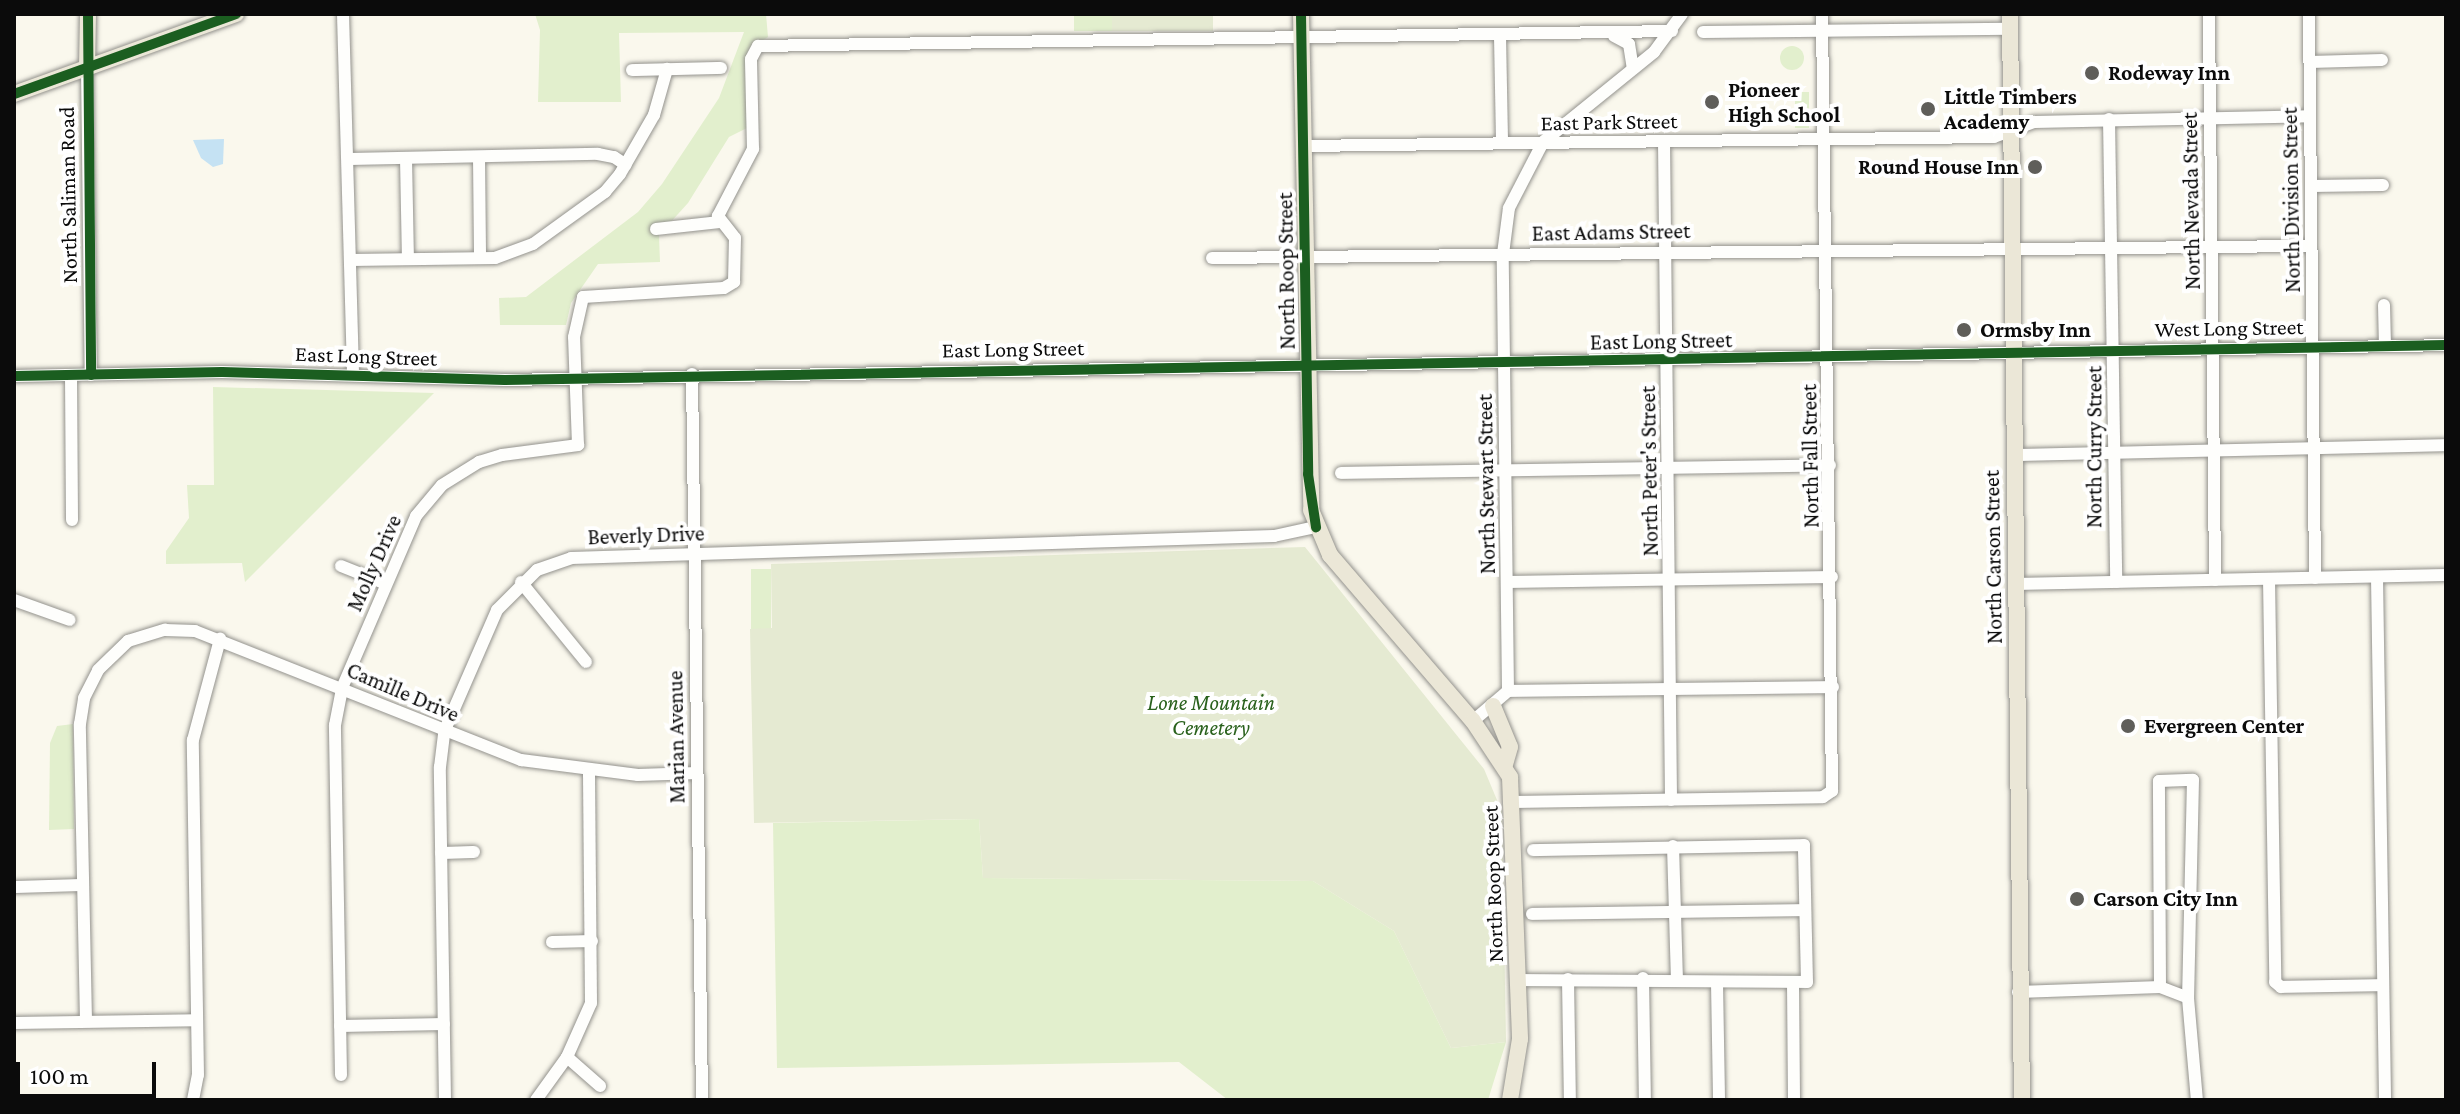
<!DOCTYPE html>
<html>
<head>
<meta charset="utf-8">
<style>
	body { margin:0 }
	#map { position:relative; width:2460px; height:1114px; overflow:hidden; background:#faf8ed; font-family:"Crimson Pro",serif }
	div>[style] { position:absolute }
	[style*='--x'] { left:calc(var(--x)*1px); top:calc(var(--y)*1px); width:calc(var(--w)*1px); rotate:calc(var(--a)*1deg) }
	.green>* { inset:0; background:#e2efcd; transform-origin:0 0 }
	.round { border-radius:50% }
	.cemetery>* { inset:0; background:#e5ead2; transform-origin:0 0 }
	.water>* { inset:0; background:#c5e2f3 }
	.roads { filter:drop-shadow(0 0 2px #93928d) drop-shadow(0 0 2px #93928d) }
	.minor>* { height:12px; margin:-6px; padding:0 6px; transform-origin:6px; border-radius:6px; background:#fefefc }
	.major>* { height:16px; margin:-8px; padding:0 8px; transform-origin:8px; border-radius:8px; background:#ebe7d7 }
	.cycleway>* { height:10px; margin:-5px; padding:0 5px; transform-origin:5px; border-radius:5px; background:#1b5e20 }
	.dots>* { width:22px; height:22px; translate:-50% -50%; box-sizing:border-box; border:4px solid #fff; border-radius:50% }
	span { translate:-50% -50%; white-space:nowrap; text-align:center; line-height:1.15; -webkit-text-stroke:8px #fff; paint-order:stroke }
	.poi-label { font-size:22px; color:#0b0b0b; font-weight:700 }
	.left { translate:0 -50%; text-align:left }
	.right { translate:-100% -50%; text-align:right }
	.street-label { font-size:22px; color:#0b0b0b }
	.park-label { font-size:22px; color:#29611c; font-style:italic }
	.frame { position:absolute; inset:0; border:16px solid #0b0b0b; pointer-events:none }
	.scale { position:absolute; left:16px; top:1062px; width:140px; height:36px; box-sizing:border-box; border:4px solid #0b0b0b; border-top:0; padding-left:10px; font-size:24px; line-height:28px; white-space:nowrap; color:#0b0b0b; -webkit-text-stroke:6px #fff; paint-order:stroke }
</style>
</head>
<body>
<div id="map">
	<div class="green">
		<div style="clip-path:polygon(535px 14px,766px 14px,768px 37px,751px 48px,747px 128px,729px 137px,688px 203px,659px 235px,660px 262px,598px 264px,571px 303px,566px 325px,500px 325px,499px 298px,526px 297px,638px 212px,662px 184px,719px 98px,744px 32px,619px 33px,621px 102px,538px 102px,540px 30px)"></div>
		<div style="left:1074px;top:14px;width:38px;height:17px"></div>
		<div class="round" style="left:1780px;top:46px;width:24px;height:24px"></div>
		<div style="left:1795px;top:92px;width:14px;height:36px"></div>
		<div style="clip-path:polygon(213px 387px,434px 393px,245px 582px,242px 563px,166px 564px,166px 551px,189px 518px,187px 485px,214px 485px)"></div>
		<div style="left:751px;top:569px;width:20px;height:60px"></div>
		<div style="clip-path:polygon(73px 724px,74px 829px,49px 830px,50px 743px,57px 726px)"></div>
		<div style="clip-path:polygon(979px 819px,983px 878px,1313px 881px,1394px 931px,1451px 1048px,1506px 1042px,1488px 1100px,1228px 1100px,1179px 1062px,777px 1068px,773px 823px)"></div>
	</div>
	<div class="cemetery">
		<div style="left:1112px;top:14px;width:101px;height:17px"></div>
		<div style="clip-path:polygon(1305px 547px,1484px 769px,1502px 812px,1506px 1042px,1451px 1048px,1394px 931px,1313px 881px,983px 878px,979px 819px,754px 823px,750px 629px,772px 628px,771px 564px)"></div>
	</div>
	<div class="water">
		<div style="clip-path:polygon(224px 139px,223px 164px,213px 167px,201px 158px,193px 140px)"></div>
	</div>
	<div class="roads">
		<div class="minor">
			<div style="--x:343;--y:14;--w:360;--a:88.4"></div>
			<div style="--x:2209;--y:14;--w:566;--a:89.39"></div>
			<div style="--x:2309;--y:14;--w:564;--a:89.39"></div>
			<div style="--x:1703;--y:32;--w:307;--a:-0.6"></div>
			<div style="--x:1500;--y:36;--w:107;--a:88.9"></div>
			<div style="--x:1614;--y:36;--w:17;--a:28"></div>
			<div style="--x:1629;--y:44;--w:25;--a:81"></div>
			<div style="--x:2310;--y:62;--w:72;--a:-1.6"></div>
			<div style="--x:87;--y:67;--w:308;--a:89.3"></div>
			<div style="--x:632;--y:70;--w:89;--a:-1.3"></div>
			<div style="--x:2109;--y:119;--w:463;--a:89.1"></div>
			<div style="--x:1664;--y:141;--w:659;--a:89.39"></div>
			<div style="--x:1303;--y:146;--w:691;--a:-0.75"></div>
			<div style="--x:1994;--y:137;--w:43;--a:-20.6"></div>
			<div style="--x:2034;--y:122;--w:276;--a:-1.2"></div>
			<div style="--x:479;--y:157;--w:101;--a:89.4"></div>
			<div style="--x:406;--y:158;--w:101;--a:88.9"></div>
			<div style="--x:350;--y:159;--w:248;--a:-1.2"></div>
			<div style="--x:598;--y:154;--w:16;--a:11"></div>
			<div style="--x:614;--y:157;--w:14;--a:34"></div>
			<div style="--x:2311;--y:186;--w:72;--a:-0.8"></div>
			<div style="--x:656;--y:229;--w:64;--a:-6.2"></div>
			<div style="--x:1212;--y:258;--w:1099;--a:-0.63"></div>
			<div style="--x:351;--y:260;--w:144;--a:-0.8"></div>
			<div style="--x:495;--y:258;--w:40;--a:-20.2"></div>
			<div style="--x:533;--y:244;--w:89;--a:-35.8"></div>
			<div style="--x:605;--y:192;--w:23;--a:-50"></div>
			<div style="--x:620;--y:174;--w:68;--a:-60"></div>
			<div style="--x:654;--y:115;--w:48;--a:-74.2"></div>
			<div style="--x:2384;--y:305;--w:41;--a:88.6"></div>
			<div style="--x:692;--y:374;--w:726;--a:89.21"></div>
			<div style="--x:71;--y:375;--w:145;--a:89.6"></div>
			<div style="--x:14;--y:376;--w:208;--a:-1.1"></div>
			<div style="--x:222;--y:372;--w:283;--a:1.6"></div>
			<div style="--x:505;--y:380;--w:1941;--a:-1.03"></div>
			<div style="--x:2014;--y:455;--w:432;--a:-1.3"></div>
			<div style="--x:1341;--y:473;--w:489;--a:-0.9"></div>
			<div style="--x:341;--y:566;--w:48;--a:21.8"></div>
			<div style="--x:2377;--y:577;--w:523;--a:89.12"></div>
			<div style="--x:2269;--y:579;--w:403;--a:89.1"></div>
			<div style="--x:2275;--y:982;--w:8;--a:40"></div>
			<div style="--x:2281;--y:987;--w:102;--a:-1.1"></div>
			<div style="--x:521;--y:582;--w:103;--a:50.9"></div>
			<div style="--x:1507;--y:582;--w:325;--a:-0.9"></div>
			<div style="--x:2015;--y:584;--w:431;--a:-1.2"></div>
			<div style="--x:14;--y:600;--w:59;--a:19.7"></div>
			<div style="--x:1508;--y:691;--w:325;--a:-0.7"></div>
			<div style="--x:1473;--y:721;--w:46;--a:-40.6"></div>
			<div style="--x:1508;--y:691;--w:437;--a:-90.7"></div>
			<div style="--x:1503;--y:254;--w:46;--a:-82.6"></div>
			<div style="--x:1509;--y:208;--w:74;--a:-62.7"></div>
			<div style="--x:1543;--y:142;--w:143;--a:-39"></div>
			<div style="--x:1654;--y:52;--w:47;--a:-53.6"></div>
			<div style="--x:1513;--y:802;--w:310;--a:-0.9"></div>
			<div style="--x:1823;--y:797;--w:11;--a:-34"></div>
			<div style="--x:1832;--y:791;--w:777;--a:-90.74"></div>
			<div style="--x:1673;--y:846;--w:132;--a:88.3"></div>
			<div style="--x:441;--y:853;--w:33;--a:-2"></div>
			<div style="--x:14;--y:887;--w:69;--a:-1.7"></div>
			<div style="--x:1532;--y:914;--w:273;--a:-0.8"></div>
			<div style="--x:552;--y:942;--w:40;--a:-1.4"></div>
			<div style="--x:1643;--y:978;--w:122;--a:89.1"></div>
			<div style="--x:1568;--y:979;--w:121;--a:89.1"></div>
			<div style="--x:1519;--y:980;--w:288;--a:0.4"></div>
			<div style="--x:1807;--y:982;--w:137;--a:-91.3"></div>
			<div style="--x:1804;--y:845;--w:271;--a:178.9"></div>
			<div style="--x:1717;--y:983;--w:117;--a:89"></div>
			<div style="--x:1793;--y:983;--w:117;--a:89.5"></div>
			<div style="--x:2160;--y:987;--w:206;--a:-90.3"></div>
			<div style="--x:2159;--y:781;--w:34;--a:-2"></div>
			<div style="--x:2193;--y:780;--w:218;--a:91.3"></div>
			<div style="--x:2188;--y:998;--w:102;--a:85"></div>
			<div style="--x:2018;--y:992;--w:142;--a:-2"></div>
			<div style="--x:2160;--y:987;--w:30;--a:21"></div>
			<div style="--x:86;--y:1021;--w:297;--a:-91.2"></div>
			<div style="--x:80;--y:724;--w:26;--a:-81"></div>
			<div style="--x:84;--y:698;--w:31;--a:-63"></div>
			<div style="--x:98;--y:670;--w:42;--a:-44"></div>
			<div style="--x:128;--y:641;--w:39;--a:-17"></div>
			<div style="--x:165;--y:630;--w:30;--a:2"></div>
			<div style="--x:195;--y:631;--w:351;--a:21.6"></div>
			<div style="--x:521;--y:760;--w:118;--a:7.3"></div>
			<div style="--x:638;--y:775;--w:59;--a:-1.9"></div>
			<div style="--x:14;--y:1023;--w:182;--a:-0.9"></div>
			<div style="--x:340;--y:1026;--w:104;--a:-1.1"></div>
			<div style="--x:567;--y:1057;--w:44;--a:41.3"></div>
			<div style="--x:341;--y:1075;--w:350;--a:-91"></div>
			<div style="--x:335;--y:725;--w:38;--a:-79"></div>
			<div style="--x:342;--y:688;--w:187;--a:-66.7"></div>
			<div style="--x:416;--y:516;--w:40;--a:-50"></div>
			<div style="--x:442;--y:485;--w:44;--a:-31.9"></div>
			<div style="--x:479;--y:462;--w:24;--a:-17"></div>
			<div style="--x:502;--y:455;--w:77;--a:-7.5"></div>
			<div style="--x:578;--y:445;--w:108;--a:-92.1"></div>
			<div style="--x:574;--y:337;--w:41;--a:-77.3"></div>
			<div style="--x:583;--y:297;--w:141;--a:-3.7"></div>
			<div style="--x:724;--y:288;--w:12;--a:-31"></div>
			<div style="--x:734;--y:282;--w:44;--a:-88.7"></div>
			<div style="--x:735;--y:238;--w:28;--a:-128"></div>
			<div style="--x:718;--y:216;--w:76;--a:-62.4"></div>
			<div style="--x:753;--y:149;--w:90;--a:-91.3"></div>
			<div style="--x:751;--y:59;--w:15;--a:-62"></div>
			<div style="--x:758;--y:46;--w:914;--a:-0.94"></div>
			<div style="--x:193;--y:1100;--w:25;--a:-79"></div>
			<div style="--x:198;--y:1075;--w:335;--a:-90.9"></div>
			<div style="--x:193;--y:740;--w:105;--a:-75"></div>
			<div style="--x:445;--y:1100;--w:333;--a:-90.9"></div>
			<div style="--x:440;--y:767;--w:35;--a:-83"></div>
			<div style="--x:444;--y:732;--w:133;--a:-66.5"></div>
			<div style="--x:497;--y:610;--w:57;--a:-45"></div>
			<div style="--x:537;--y:570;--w:36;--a:-19"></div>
			<div style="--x:571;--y:558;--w:703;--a:-1.79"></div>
			<div style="--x:1274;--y:536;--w:43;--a:-12.1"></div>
			<div style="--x:536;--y:1100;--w:53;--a:-54.2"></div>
			<div style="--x:567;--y:1057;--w:59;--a:-66"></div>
			<div style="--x:591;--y:1003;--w:234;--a:-90.5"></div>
		</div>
		<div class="major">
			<div style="--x:1301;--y:14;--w:496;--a:88.8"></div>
			<div style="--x:1311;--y:510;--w:49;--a:67.1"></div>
			<div style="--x:1330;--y:555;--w:219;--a:49.3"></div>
			<div style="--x:1473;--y:721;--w:67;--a:56.5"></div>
			<div style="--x:1510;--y:777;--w:262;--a:87.8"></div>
			<div style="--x:1520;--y:1039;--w:62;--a:99.3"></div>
			<div style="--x:2010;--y:14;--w:1086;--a:89.37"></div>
			<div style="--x:87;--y:67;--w:53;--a:-88.9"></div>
			<div style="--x:14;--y:94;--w:236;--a:-19.8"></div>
			<div style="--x:1493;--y:706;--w:44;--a:67.5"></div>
			<div style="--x:1510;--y:747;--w:19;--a:106"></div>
		</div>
	</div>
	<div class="cycleway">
		<div style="--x:88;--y:14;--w:361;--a:89.5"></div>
		<div style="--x:1301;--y:14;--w:460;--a:89.1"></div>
		<div style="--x:1308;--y:474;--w:54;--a:81.4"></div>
		<div style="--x:14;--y:94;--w:236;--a:-19.8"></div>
		<div style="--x:14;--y:376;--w:208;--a:-1.1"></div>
		<div style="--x:222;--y:372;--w:283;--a:1.6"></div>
		<div style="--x:505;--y:380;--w:1941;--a:-1.03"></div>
	</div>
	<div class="dots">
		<div style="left:2092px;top:73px;background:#5f5e5a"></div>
		<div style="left:1712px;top:102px;background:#5f5e5a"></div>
		<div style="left:1928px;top:109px;background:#5f5e5a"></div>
		<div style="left:2035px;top:167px;background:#5f5e5a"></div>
		<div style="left:1964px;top:330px;background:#5f5e5a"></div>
		<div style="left:2128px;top:726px;background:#5f5e5a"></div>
		<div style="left:2077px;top:899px;background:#5f5e5a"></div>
	</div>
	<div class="poi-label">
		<span class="left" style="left:2108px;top:73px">Rodeway Inn</span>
		<span class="left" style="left:1728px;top:102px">Pioneer<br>High School</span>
		<span class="left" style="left:1944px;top:109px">Little Timbers<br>Academy</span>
		<span class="right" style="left:2019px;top:167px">Round House Inn</span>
		<span class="left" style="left:1980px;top:330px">Ormsby Inn</span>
		<span class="left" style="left:2144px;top:726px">Evergreen Center</span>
		<span class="left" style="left:2093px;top:899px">Carson City Inn</span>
	</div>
	<div class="street-label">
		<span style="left:1609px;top:122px;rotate:-1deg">East Park Street</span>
		<span style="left:68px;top:195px;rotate:-91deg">North Saliman Road</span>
		<span style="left:2291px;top:200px;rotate:-91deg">North Division Street</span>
		<span style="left:2191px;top:201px;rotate:-91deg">North Nevada Street</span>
		<span style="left:1611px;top:232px;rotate:-1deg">East Adams Street</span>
		<span style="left:1286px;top:271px;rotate:-91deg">North Roop Street</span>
		<span style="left:2229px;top:328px;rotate:-1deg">West Long Street</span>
		<span style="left:1661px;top:341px;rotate:-1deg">East Long Street</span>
		<span style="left:1013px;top:349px;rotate:-1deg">East Long Street</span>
		<span style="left:366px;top:356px;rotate:2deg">East Long Street</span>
		<span style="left:2094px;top:447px;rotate:-90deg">North Curry Street</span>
		<span style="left:1810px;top:456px;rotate:-91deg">North Fall Street</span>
		<span style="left:1649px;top:471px;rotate:-91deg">North Peter's Street</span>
		<span style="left:1486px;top:484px;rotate:-91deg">North Stewart Street</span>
		<span style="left:646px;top:535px;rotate:-2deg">Beverly Drive</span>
		<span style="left:1993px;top:557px;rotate:-91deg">North Carson Street</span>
		<span style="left:374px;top:563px;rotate:-66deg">Molly Drive</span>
		<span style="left:403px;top:692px;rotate:23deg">Camille Drive</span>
		<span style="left:676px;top:737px;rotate:-91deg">Marian Avenue</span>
		<span style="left:1493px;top:884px;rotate:-92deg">North Roop Street</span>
	</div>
	<div class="park-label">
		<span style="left:1211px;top:715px">Lone Mountain<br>Cemetery</span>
	</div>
	<div class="frame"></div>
	<div class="scale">100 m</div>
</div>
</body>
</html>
